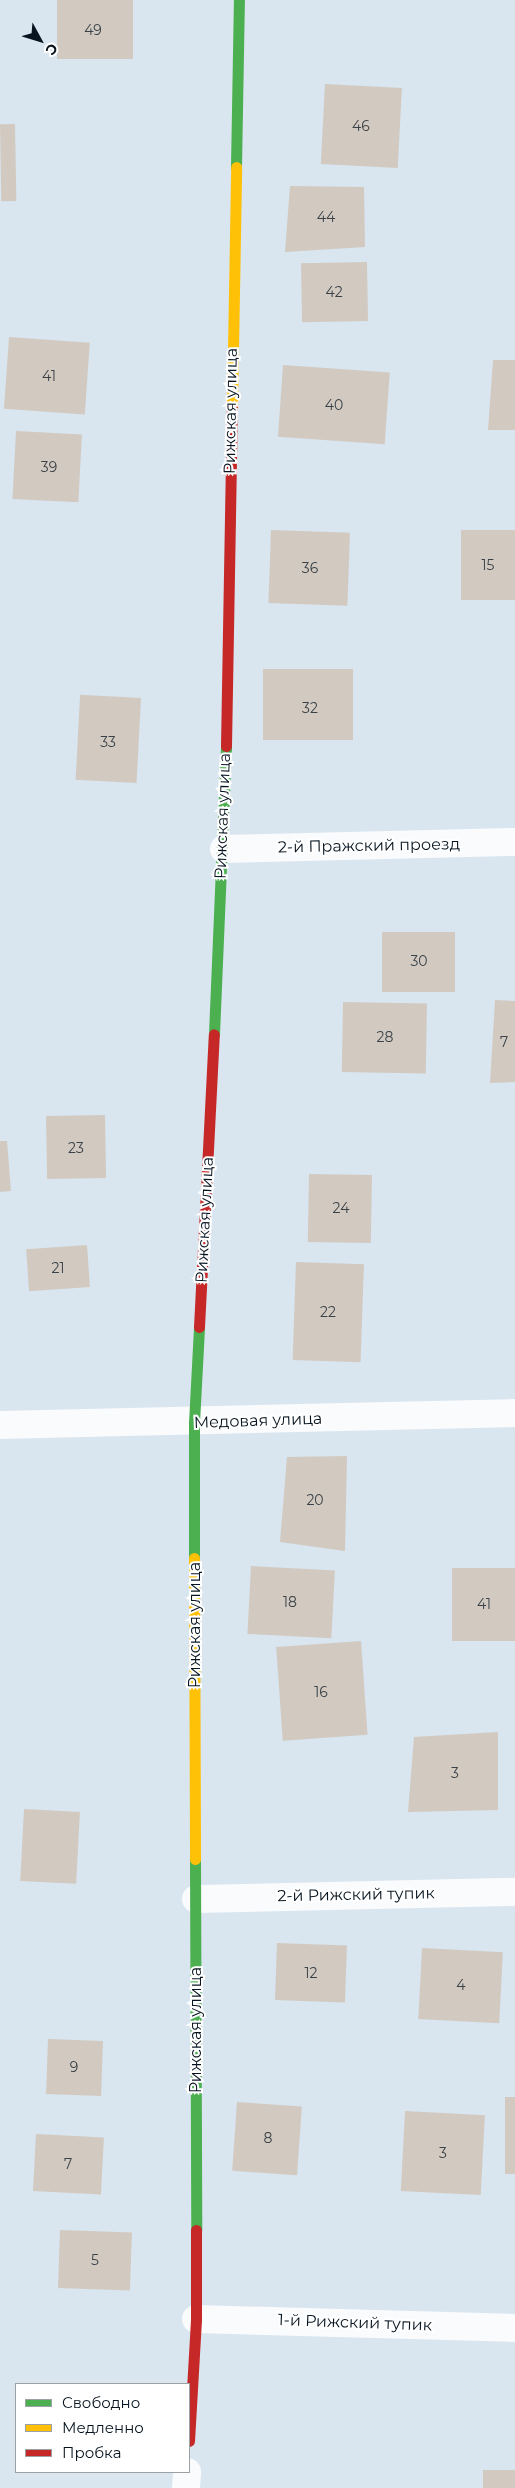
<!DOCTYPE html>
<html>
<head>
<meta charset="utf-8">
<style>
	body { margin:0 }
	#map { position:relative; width:515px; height:2488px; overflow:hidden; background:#d9e5ef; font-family:Montserrat,sans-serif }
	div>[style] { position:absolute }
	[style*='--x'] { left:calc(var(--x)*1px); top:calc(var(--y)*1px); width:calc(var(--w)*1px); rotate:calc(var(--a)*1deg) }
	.building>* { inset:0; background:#d2cac1; transform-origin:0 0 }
	.street>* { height:28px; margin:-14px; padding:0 14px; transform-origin:14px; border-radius:14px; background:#f9fbfd }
	.fast>* { height:11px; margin:-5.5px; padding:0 5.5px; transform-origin:5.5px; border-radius:5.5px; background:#4caf50 }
	.slow>* { height:11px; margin:-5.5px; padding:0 5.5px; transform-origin:5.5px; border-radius:5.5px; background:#ffc107 }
	.jam>* { height:11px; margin:-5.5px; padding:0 5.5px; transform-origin:5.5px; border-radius:5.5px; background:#c62828 }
	span { translate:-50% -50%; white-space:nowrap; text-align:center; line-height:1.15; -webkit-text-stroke:4px #fff; paint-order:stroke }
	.number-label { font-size:14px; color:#3a4248 }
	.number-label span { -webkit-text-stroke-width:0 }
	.street-label { font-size:16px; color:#081520 }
	.legend { position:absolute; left:15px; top:2383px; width:175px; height:90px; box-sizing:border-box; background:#fff; border:1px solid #9ca1a6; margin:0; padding:6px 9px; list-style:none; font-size:15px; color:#081520 }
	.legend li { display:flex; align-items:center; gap:10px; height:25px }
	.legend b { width:25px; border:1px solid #9ca1a6 }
	.north { position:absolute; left:15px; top:15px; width:50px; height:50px; -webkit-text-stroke:4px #fff; paint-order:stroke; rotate:129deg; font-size:14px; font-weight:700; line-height:20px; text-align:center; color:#081520 }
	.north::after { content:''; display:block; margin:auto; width:18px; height:22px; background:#081520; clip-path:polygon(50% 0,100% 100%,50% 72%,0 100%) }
</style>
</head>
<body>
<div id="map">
	<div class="building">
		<div style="left:57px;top:0;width:76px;height:59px"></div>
		<div style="left:325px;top:84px;width:77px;height:80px;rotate:3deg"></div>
		<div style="left:15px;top:124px;width:77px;height:15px;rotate:89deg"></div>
		<div style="clip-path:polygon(290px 186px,364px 187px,365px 247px,285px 252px)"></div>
		<div style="left:367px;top:262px;width:59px;height:66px;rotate:89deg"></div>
		<div style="left:9px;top:337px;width:81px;height:72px;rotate:4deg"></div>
		<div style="clip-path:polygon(493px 360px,515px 360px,515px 430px,488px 430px)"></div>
		<div style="left:283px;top:365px;width:107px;height:72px;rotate:4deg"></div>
		<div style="left:16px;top:431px;width:66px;height:68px;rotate:3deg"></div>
		<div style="left:271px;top:530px;width:79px;height:73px;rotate:2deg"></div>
		<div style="left:461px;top:530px;width:54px;height:70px"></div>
		<div style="left:353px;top:669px;width:71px;height:90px;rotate:90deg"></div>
		<div style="left:141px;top:698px;width:85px;height:61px;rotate:93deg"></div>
		<div style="left:455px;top:932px;width:60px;height:73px;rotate:90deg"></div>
		<div style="clip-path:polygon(495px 1000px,515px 1001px,515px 1082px,490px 1083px)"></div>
		<div style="left:343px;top:1002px;width:84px;height:70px;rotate:1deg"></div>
		<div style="left:105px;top:1115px;width:63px;height:59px;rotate:89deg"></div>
		<div style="clip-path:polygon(0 1141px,7px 1141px,11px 1191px,0 1192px)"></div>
		<div style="left:309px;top:1174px;width:63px;height:68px;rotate:1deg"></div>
		<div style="left:87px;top:1245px;width:42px;height:61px;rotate:86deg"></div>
		<div style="left:296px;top:1262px;width:68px;height:98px;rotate:2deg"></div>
		<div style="clip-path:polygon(347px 1456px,345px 1551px,280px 1542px,287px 1457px)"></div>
		<div style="left:251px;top:1566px;width:84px;height:68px;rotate:3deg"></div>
		<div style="left:515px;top:1568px;width:73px;height:63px;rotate:90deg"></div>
		<div style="left:361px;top:1641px;width:94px;height:85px;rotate:86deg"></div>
		<div style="clip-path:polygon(498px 1732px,498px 1810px,408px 1812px,414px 1737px)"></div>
		<div style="left:24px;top:1809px;width:56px;height:72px;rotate:3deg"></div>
		<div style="left:277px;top:1943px;width:70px;height:57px;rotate:2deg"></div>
		<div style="left:422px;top:1948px;width:81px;height:71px;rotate:3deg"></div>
		<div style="left:48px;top:2039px;width:55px;height:55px;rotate:2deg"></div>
		<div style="left:505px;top:2097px;width:10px;height:77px"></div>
		<div style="left:237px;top:2102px;width:65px;height:69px;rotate:4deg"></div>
		<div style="left:405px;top:2111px;width:80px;height:80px;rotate:3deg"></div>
		<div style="left:36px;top:2134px;width:68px;height:57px;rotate:3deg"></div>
		<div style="left:60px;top:2230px;width:72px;height:58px;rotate:2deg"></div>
		<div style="left:483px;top:2470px;width:32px;height:18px"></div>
	</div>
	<div class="street">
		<div style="--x:224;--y:849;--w:291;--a:-1.4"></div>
		<div style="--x:0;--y:1425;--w:515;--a:-1.33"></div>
		<div style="--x:196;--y:1899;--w:319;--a:-1.3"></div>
		<div style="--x:196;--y:2319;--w:319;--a:1.6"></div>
		<div style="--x:186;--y:2488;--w:16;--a:-86"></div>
	</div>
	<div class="fast">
		<div style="--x:236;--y:167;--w:167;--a:-89"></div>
		<div style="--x:214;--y:1034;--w:288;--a:-87.6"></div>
		<div style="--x:194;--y:1558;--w:135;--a:-90"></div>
		<div style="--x:194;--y:1423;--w:96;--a:-87"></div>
		<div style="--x:195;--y:1859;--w:371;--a:89.8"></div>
	</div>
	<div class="slow">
		<div style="--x:232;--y:407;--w:240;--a:-89"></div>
		<div style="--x:194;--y:1558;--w:301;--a:89.8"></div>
	</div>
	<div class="jam">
		<div style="--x:226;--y:746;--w:339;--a:-89"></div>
		<div style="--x:199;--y:1327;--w:293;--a:-87.1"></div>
		<div style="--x:189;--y:2441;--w:122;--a:-86.7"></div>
		<div style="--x:196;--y:2319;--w:89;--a:-90"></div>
	</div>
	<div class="number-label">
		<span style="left:93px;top:30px">49</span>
		<span style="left:361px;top:126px">46</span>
		<span style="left:326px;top:217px">44</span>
		<span style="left:334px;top:292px">42</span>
		<span style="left:49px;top:376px">41</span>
		<span style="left:334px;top:405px">40</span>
		<span style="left:49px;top:467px">39</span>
		<span style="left:488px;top:565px">15</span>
		<span style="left:310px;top:568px">36</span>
		<span style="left:310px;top:708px">32</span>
		<span style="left:108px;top:742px">33</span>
		<span style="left:419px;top:961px">30</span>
		<span style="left:385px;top:1037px">28</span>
		<span style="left:504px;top:1042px">7</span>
		<span style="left:76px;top:1148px">23</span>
		<span style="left:341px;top:1208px">24</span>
		<span style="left:58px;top:1268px">21</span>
		<span style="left:328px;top:1312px">22</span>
		<span style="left:315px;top:1500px">20</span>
		<span style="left:290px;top:1602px">18</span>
		<span style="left:484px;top:1604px">41</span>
		<span style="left:321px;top:1692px">16</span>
		<span style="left:455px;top:1773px">3</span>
		<span style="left:311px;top:1973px">12</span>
		<span style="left:461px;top:1985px">4</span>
		<span style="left:74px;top:2067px">9</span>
		<span style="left:268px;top:2138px">8</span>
		<span style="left:443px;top:2153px">3</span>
		<span style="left:68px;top:2164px">7</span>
		<span style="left:95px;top:2260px">5</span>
	</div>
	<div class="street-label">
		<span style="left:231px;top:411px;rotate:-89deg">Рижская улица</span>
		<span style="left:223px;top:816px;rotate:-88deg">Рижская улица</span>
		<span style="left:369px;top:846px;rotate:-1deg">2-й Пражский проезд</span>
		<span style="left:205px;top:1220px;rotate:-87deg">Рижская улица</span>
		<span style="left:258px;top:1421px;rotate:-2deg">Медовая улица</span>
		<span style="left:195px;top:1625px;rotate:-90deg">Рижская улица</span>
		<span style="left:356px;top:1895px;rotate:-1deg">2-й Рижский тупик</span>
		<span style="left:196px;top:2030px;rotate:-90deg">Рижская улица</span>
		<span style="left:355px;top:2323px;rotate:2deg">1-й Рижский тупик</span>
	</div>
	<ul class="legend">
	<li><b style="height:6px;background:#4caf50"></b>Свободно</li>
	<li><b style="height:6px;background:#ffc107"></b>Медленно</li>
	<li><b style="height:6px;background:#c62828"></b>Пробка</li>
	</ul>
	<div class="north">С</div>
</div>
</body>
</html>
